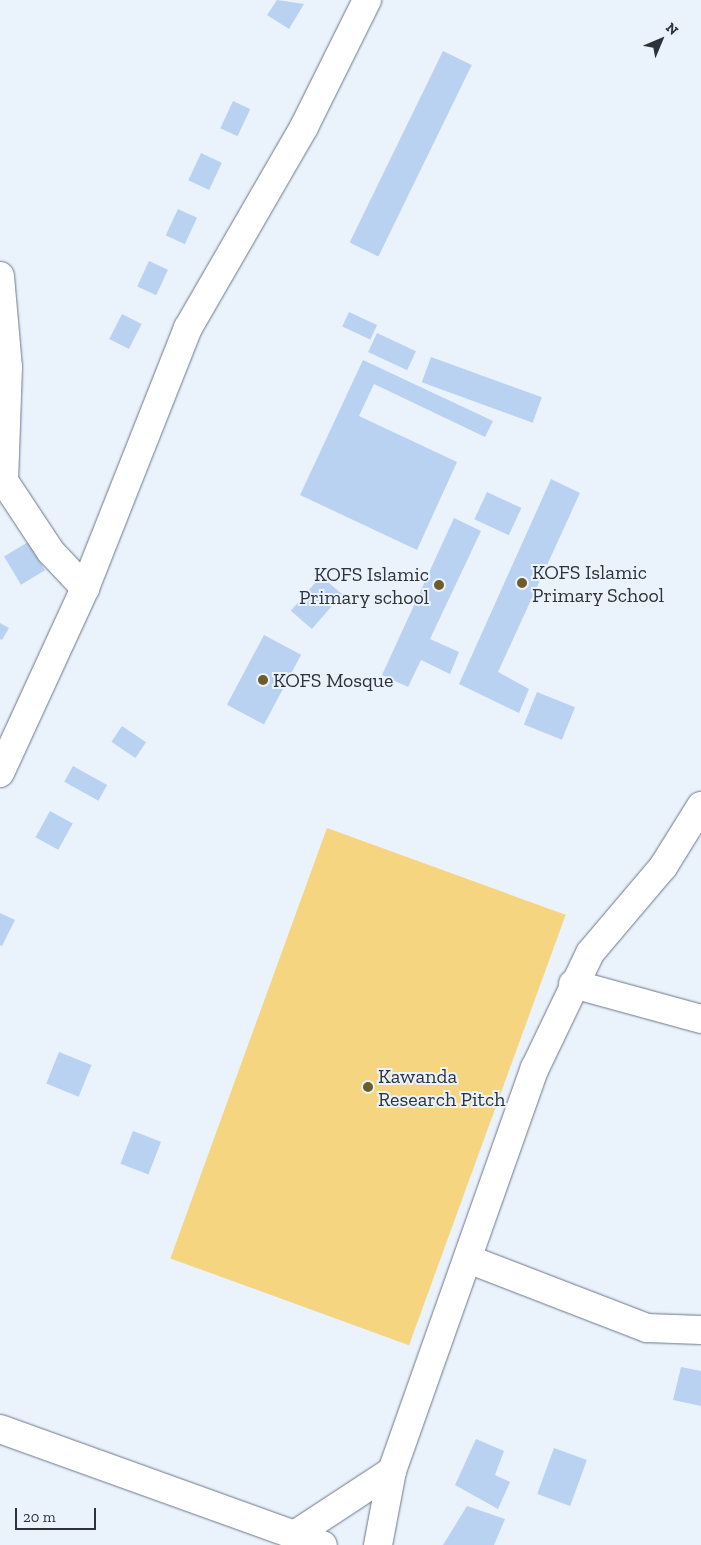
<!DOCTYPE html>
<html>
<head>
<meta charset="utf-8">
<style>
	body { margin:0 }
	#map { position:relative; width:701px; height:1545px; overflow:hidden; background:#eaf2fc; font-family:"Zilla Slab",serif }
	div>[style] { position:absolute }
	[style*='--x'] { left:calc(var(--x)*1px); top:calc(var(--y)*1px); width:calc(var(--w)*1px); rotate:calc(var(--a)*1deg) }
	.green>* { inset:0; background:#f5d57f; transform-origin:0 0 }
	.building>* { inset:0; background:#bad2f2; transform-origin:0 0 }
	.roads { filter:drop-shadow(0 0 1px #6c7786) drop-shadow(0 0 1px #6c7786) }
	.minor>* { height:28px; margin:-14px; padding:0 14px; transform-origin:14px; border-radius:14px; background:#fff }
	.dots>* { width:14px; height:14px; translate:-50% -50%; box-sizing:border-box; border:2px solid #eaf2fc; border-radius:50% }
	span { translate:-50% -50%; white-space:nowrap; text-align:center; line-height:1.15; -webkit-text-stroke:4px #eaf2fc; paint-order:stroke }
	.poi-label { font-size:20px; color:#2e3339 }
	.left { translate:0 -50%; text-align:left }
	.right { translate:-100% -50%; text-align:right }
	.north { position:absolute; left:636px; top:15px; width:50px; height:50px; -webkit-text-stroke:4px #eaf2fc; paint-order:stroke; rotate:45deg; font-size:14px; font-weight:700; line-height:20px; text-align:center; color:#2e3339 }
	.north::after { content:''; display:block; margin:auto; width:18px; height:22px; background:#2e3339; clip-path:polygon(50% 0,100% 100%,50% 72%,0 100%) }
	.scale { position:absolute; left:15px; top:1508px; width:81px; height:22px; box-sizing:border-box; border:2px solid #2e3339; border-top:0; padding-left:6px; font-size:15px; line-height:18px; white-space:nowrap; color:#2e3339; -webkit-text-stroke:4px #eaf2fc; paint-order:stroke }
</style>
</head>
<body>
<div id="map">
	<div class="green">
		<div style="left:327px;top:828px;width:254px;height:458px;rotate:20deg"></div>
	</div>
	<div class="building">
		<div style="clip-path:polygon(277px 0,304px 4px,289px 29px,267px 15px)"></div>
		<div style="left:443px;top:51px;width:32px;height:213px;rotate:26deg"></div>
		<div style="left:233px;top:101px;width:19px;height:30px;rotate:25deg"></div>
		<div style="left:201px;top:153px;width:23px;height:30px;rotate:25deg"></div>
		<div style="left:178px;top:209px;width:21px;height:29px;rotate:25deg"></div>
		<div style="left:149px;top:261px;width:21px;height:28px;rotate:25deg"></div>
		<div style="left:349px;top:312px;width:31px;height:16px;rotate:25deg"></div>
		<div style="left:122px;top:314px;width:22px;height:28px;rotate:27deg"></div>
		<div style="left:377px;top:333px;width:43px;height:21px;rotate:25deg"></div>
		<div style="left:431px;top:357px;width:118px;height:27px;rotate:20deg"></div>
		<div style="clip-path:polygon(363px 360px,493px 421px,485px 437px,374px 384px,359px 416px,457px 462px,417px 550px,300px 495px)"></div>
		<div style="clip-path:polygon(551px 479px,580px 493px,498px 672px,529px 689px,519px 713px,459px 684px)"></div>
		<div style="left:487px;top:492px;width:38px;height:30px;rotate:25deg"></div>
		<div style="clip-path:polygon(454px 518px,481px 531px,430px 639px,459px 652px,450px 674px,421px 660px,408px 687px,382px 675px)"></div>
		<div style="left:28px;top:542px;width:33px;height:28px;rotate:59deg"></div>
		<div style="left:321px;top:576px;width:28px;height:46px;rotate:41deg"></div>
		<div style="clip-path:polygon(0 623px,9px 628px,2px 640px,0 639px)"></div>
		<div style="left:264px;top:635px;width:42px;height:79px;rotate:28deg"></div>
		<div style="left:537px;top:692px;width:41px;height:35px;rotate:22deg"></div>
		<div style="left:122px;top:726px;width:29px;height:19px;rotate:34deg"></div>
		<div style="left:73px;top:766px;width:39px;height:18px;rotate:29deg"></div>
		<div style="left:50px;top:811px;width:26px;height:30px;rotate:29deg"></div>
		<div style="clip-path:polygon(0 913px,15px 920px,2px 946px,0 945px)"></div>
		<div style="left:59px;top:1052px;width:35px;height:34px;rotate:22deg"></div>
		<div style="left:133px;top:1131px;width:30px;height:35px;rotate:21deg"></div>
		<div style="clip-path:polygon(681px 1367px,701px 1371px,701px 1406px,673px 1400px)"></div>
		<div style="clip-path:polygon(476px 1439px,504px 1451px,495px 1475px,510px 1482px,498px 1509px,455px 1485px)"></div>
		<div style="left:554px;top:1448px;width:35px;height:49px;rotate:20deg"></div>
		<div style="clip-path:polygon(467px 1506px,505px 1519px,494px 1545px,443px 1545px)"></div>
	</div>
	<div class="roads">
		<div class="minor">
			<div style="--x:0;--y:276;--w:91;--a:85"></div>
			<div style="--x:8;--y:367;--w:112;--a:92"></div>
			<div style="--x:0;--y:475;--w:92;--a:56.5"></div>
			<div style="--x:51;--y:552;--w:50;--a:46.6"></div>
			<div style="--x:0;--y:773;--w:204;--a:-65.3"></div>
			<div style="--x:85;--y:588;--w:280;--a:-68.4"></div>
			<div style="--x:188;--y:328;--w:232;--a:-60"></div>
			<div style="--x:304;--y:127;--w:142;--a:-63.6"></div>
			<div style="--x:573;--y:984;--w:133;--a:15.3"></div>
			<div style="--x:468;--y:1259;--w:192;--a:21.1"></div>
			<div style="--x:647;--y:1328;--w:54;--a:2.1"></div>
			<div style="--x:0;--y:1429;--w:343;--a:19.8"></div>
			<div style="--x:296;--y:1534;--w:115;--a:-33.3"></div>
			<div style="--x:378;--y:1545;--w:75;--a:-79.3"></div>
			<div style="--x:392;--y:1471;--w:428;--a:-70.5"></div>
			<div style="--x:535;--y:1068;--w:127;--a:-64.4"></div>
			<div style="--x:590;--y:953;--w:113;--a:-49.7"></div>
			<div style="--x:663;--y:867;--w:72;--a:-58.1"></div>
		</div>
	</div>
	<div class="dots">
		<div style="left:522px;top:583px;background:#6e5c2a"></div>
		<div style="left:439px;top:585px;background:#6e5c2a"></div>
		<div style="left:263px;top:680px;background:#6e5c2a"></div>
		<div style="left:368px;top:1087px;background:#6e5c2a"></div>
	</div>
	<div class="poi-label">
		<span class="left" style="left:532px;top:584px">KOFS Islamic<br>Primary School</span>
		<span class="right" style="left:429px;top:586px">KOFS Islamic<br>Primary school</span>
		<span class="left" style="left:273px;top:680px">KOFS Mosque</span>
		<span class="left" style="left:378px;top:1088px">Kawanda<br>Research Pitch</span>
	</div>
	<div class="north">N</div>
	<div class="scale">20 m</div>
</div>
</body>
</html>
